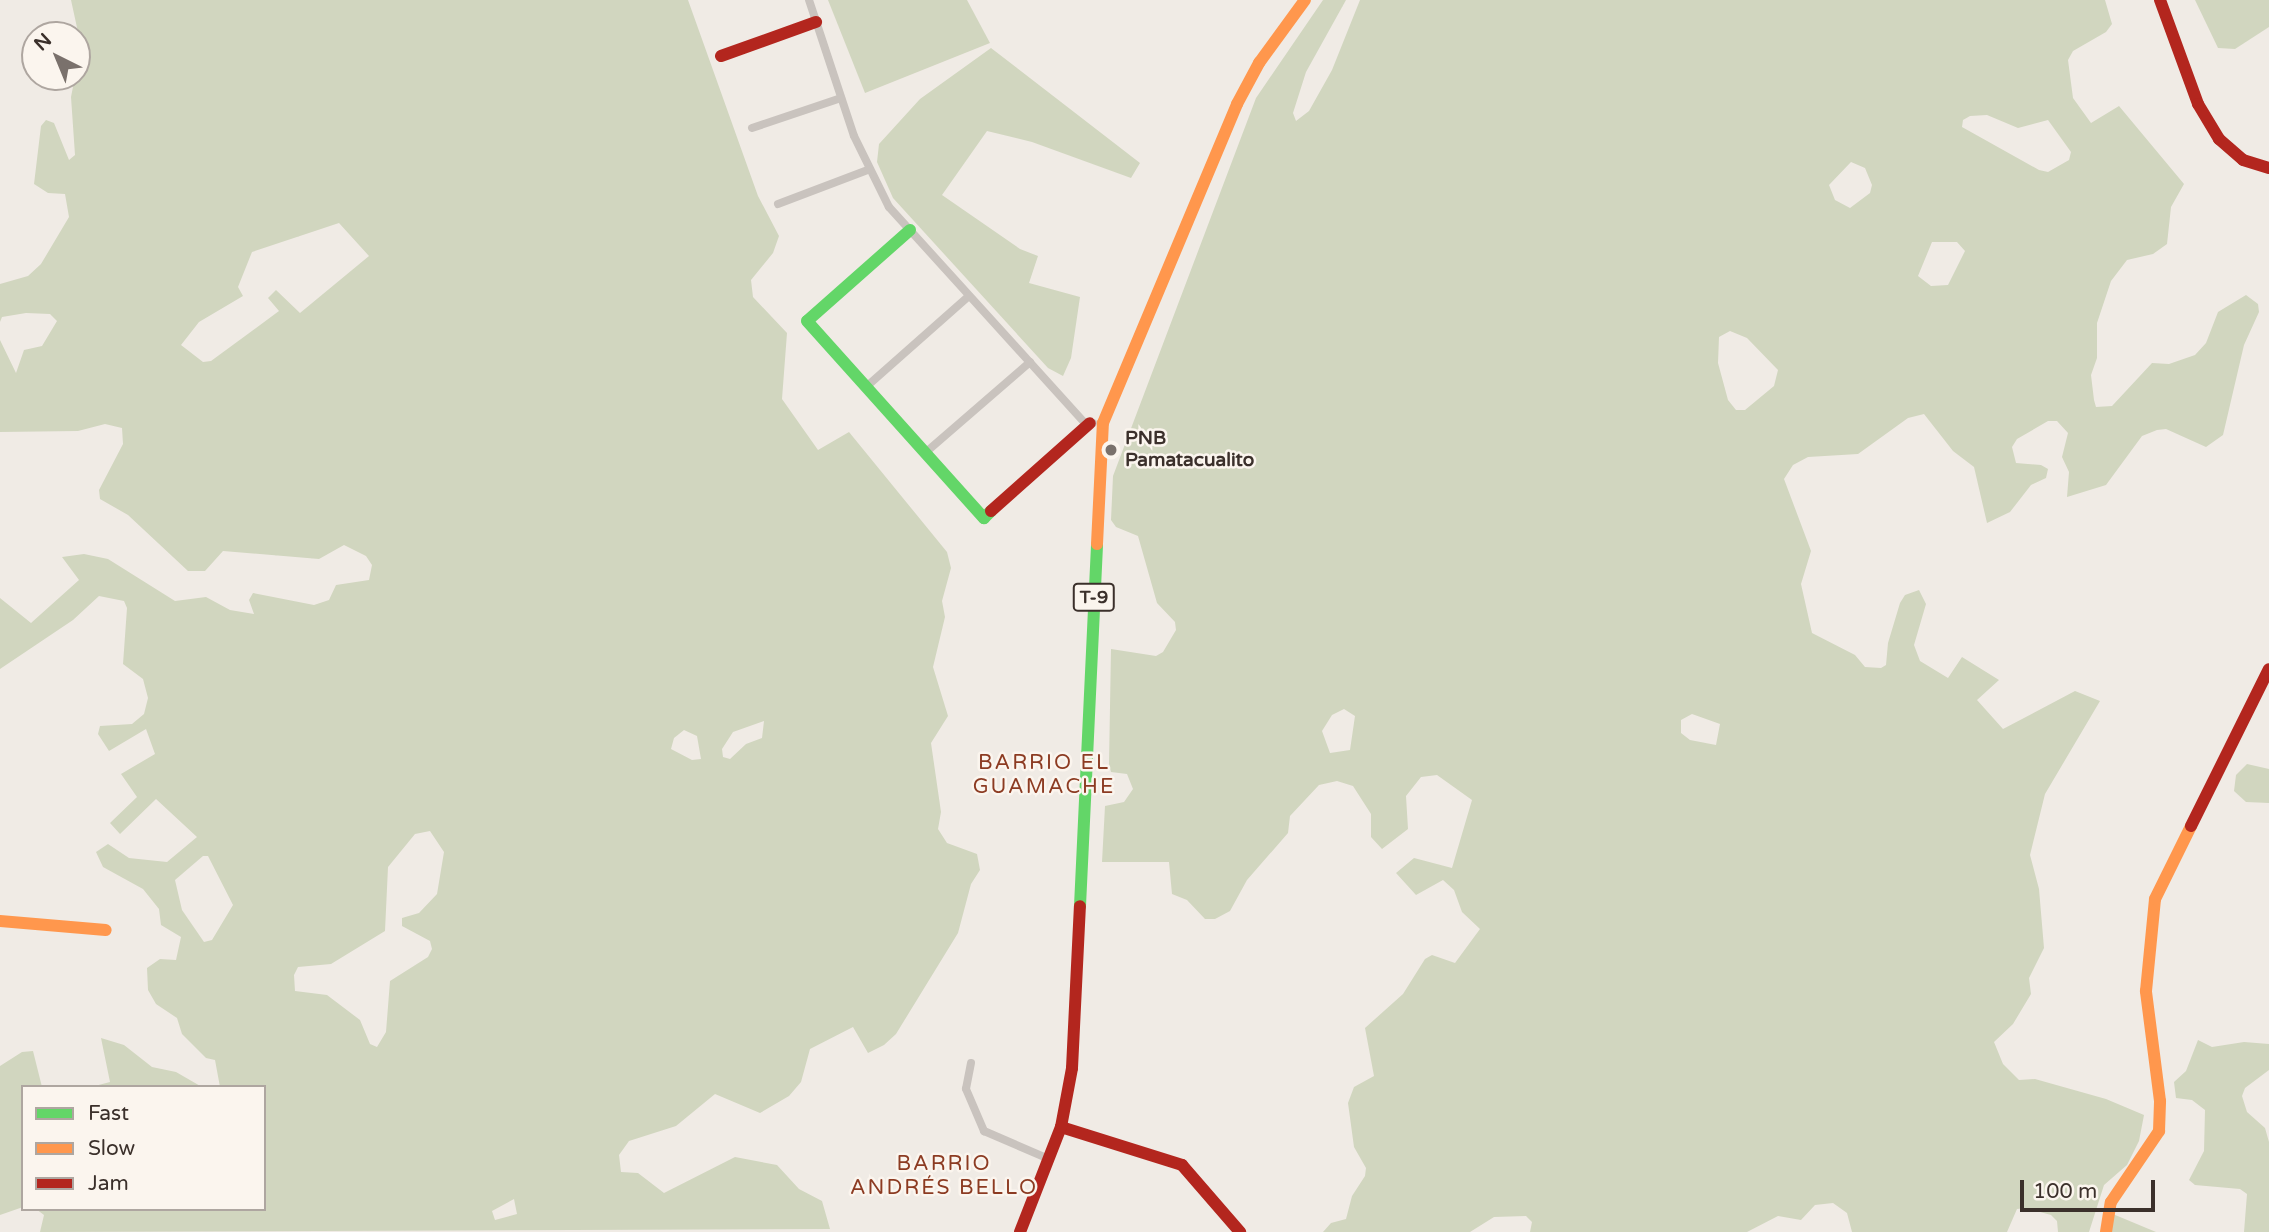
<!DOCTYPE html>
<html>
<head>
<meta charset="utf-8">
<style>
	body { margin:0 }
	#map { position:relative; width:2269px; height:1232px; overflow:hidden; background:#f0ebe5; font-family:"Varela Round",sans-serif }
	div>[style] { position:absolute }
	[style*='--x'] { left:calc(var(--x)*1px); top:calc(var(--y)*1px); width:calc(var(--w)*1px); rotate:calc(var(--a)*1deg) }
	.green>* { inset:0; background:#d1d6bf }
	.street>* { height:8px; margin:-4px; padding:0 4px; transform-origin:4px; border-radius:4px; background:#c9c3be }
	.fast>* { height:12px; margin:-6px; padding:0 6px; transform-origin:6px; border-radius:6px; background:#63d668 }
	.slow>* { height:12px; margin:-6px; padding:0 6px; transform-origin:6px; border-radius:6px; background:#ff974d }
	.jam>* { height:12px; margin:-6px; padding:0 6px; transform-origin:6px; border-radius:6px; background:#b3261e }
	.dots>* { width:19px; height:19px; translate:-50% -50%; box-sizing:border-box; border:4px solid #fbf5ee; border-radius:50% }
	span { translate:-50% -50%; white-space:nowrap; text-align:center; line-height:1.15; -webkit-text-stroke:5px #fbf5ee; paint-order:stroke }
	.shield-label span { padding:2px 5px; background:#fbf5ee; border:2px solid; border-radius:5px; -webkit-text-stroke-width:0 }
	.shield-label { font-size:18px; color:#3b302b; font-weight:700 }
	.poi-label { font-size:19px; color:#3b302b; font-weight:700 }
	.left { translate:0 -50%; text-align:left }
	.neighbourhood-label { font-size:21px; color:#8c3b22; letter-spacing:2px }
	.legend { position:absolute; left:21px; top:1085px; width:245px; height:126px; box-sizing:border-box; background:#fbf5ee; border:2px solid #aea6a0; margin:0; padding:9px 12px; list-style:none; font-size:21px; color:#3b302b }
	.legend li { display:flex; align-items:center; gap:14px; height:35px }
	.legend b { width:35px; border:2px solid #aea6a0 }
	.north { position:absolute; left:21px; top:21px; width:70px; height:70px; box-sizing:border-box; background:#fbf5ee; border:2px solid #aea6a0; border-radius:50%; rotate:317deg; font-size:19px; font-weight:700; line-height:28px; text-align:center; color:#3b302b }
	.north::after { content:''; display:block; margin:auto; width:24px; height:32px; background:#7a716c; clip-path:polygon(50% 0,100% 100%,50% 72%,0 100%) }
	.scale { position:absolute; left:2020px; top:1180px; width:135px; height:32px; box-sizing:border-box; border:4px solid #3b302b; border-top:0; padding-left:9px; font-size:21px; line-height:24px; white-space:nowrap; color:#3b302b; -webkit-text-stroke:5px #fbf5ee; paint-order:stroke }
</style>
</head>
<body>
<div id="map">
	<div class="green">
		<div style="clip-path:polygon(evenodd,71px 0,688px 0,758px 196px,779px 236px,773px 253px,751px 280px,753px 297px,787px 333px,782px 399px,818px 450px,849px 432px,947px 552px,951px 568px,942px 601px,945px 617px,933px 667px,948px 716px,931px 743px,941px 812px,938px 829px,947px 843px,977px 854px,980px 870px,971px 884px,958px 933px,896px 1034px,884px 1045px,868px 1053px,853px 1027px,810px 1049px,801px 1082px,789px 1096px,760px 1113px,715px 1094px,676px 1126px,629px 1141px,619px 1155px,621px 1172px,638px 1173px,664px 1193px,735px 1157px,777px 1165px,799px 1189px,822px 1201px,830px 1229px,40px 1232px,44px 1215px,36px 1209px,264px 1209px,264px 1087px,220px 1087px,215px 1060px,206px 1058px,182px 1034px,177px 1018px,156px 1004px,148px 990px,147px 968px,160px 959px,176px 960px,181px 937px,161px 925px,159px 909px,143px 889px,103px 867px,96px 852px,108px 844px,129px 858px,167px 862px,197px 837px,156px 799px,120px 834px,110px 823px,137px 797px,121px 774px,155px 754px,146px 729px,109px 751px,98px 734px,100px 726px,132px 724px,144px 714px,148px 698px,143px 679px,123px 664px,127px 608px,124px 601px,99px 596px,73px 620px,0 669px,0 598px,31px 623px,79px 580px,62px 557px,84px 554px,108px 559px,175px 601px,206px 597px,230px 610px,254px 614px,249px 600px,253px 593px,314px 605px,329px 600px,336px 585px,369px 580px,372px 565px,366px 556px,344px 545px,319px 559px,223px 551px,205px 571px,188px 571px,128px 515px,100px 499px,99px 490px,123px 444px,122px 428px,105px 424px,78px 431px,0 432px,0 340px,16px 373px,24px 350px,42px 346px,57px 321px,50px 314px,26px 313px,2px 317px,0 322px,0 284px,28px 276px,41px 264px,69px 217px,65px 194px,48px 193px,34px 184px,41px 126px,46px 120px,54px 123px,69px 160px,75px 155px,71px 97px,81px 46px,71px 0,339px 223px,369px 256px,300px 313px,276px 290px,268px 298px,279px 311px,211px 361px,203px 362px,181px 345px,199px 322px,243px 296px,238px 287px,252px 252px,339px 223px,71px 0,764px 721px,762px 738px,746px 744px,730px 759px,723px 757px,722px 749px,733px 732px,764px 721px,71px 0,684px 730px,697px 736px,701px 759px,692px 760px,671px 749px,674px 738px,684px 730px,71px 0,430px 831px,444px 852px,437px 894px,419px 913px,402px 918px,402px 926px,430px 941px,432px 949px,428px 957px,390px 981px,386px 1032px,377px 1047px,370px 1044px,360px 1020px,327px 995px,295px 991px,294px 975px,298px 967px,331px 964px,385px 931px,388px 867px,415px 834px,430px 831px,71px 0,203px 856px,208px 856px,233px 905px,212px 940px,204px 942px,182px 910px,175px 880px,203px 856px,71px 0,514px 1199px,517px 1214px,495px 1220px,492px 1211px,514px 1199px)"></div>
		<div style="clip-path:polygon(828px 0,967px 0,990px 43px,865px 93px)"></div>
		<div style="clip-path:polygon(evenodd,1323px 0,1346px 0,1306px 72px,1293px 113px,1296px 121px,1309px 111px,1332px 70px,1360px 0,2105px 0,2112px 24px,2106px 32px,2073px 51px,2068px 60px,2073px 98px,2091px 123px,2119px 106px,2184px 184px,2171px 207px,2167px 244px,2153px 254px,2127px 260px,2111px 281px,2097px 323px,2097px 358px,2091px 375px,2094px 400px,2096px 407px,2112px 406px,2152px 363px,2169px 364px,2195px 355px,2206px 343px,2218px 312px,2246px 295px,2258px 304px,2259px 312px,2244px 345px,2223px 435px,2206px 447px,2166px 429px,2157px 430px,2142px 436px,2106px 485px,2067px 497px,2069px 472px,2062px 457px,2068px 433px,2057px 421px,2048px 421px,2017px 439px,2012px 447px,2016px 463px,2041px 465px,2048px 469px,2046px 478px,2031px 485px,2010px 512px,1987px 523px,1974px 467px,1953px 451px,1924px 414px,1908px 418px,1858px 454px,1808px 457px,1793px 465px,1784px 479px,1811px 551px,1801px 584px,1812px 633px,1855px 655px,1865px 667px,1881px 668px,1886px 665px,1888px 643px,1900px 603px,1905px 595px,1919px 590px,1926px 604px,1914px 645px,1920px 661px,1948px 678px,1962px 657px,1999px 680px,1977px 700px,2003px 729px,2075px 691px,2100px 701px,2045px 794px,2030px 855px,2039px 889px,2044px 948px,2029px 978px,2031px 994px,2013px 1024px,1994px 1042px,2003px 1064px,2019px 1080px,2035px 1079px,2106px 1099px,2144px 1115px,2139px 1141px,2127px 1165px,2104px 1185px,2089px 1232px,2058px 1232px,2057px 1221px,2051px 1215px,2026px 1208px,2017px 1209px,2007px 1232px,1852px 1232px,1847px 1213px,1833px 1203px,1815px 1205px,1801px 1220px,1778px 1216px,1747px 1232px,1530px 1232px,1532px 1222px,1526px 1216px,1494px 1217px,1470px 1232px,1323px 1232px,1331px 1223px,1346px 1219px,1352px 1196px,1365px 1176px,1366px 1168px,1354px 1147px,1348px 1103px,1354px 1087px,1374px 1076px,1365px 1028px,1403px 994px,1425px 959px,1432px 955px,1455px 963px,1480px 929px,1462px 912px,1454px 890px,1443px 880px,1416px 895px,1396px 873px,1414px 858px,1452px 868px,1472px 800px,1437px 775px,1421px 777px,1406px 796px,1408px 829px,1382px 849px,1371px 837px,1371px 814px,1353px 786px,1337px 781px,1319px 785px,1290px 816px,1288px 833px,1247px 880px,1230px 911px,1215px 919px,1205px 919px,1187px 900px,1172px 894px,1169px 862px,1102px 862px,1105px 806px,1124px 802px,1133px 789px,1127px 774px,1111px 772px,1109px 764px,1111px 649px,1156px 656px,1163px 652px,1176px 630px,1175px 622px,1157px 603px,1138px 536px,1116px 527px,1111px 520px,1113px 476px,1256px 98px,1323px 0,1987px 115px,2018px 128px,2048px 120px,2071px 152px,2069px 160px,2048px 172px,2039px 170px,1962px 127px,1963px 120px,1970px 116px,1987px 115px,1323px 0,1851px 162px,1865px 168px,1872px 185px,1870px 193px,1850px 208px,1835px 200px,1829px 185px,1851px 162px,1323px 0,1932px 242px,1957px 242px,1965px 251px,1948px 285px,1931px 286px,1918px 276px,1932px 242px,1323px 0,1730px 331px,1747px 338px,1778px 370px,1774px 386px,1745px 410px,1736px 410px,1728px 400px,1718px 363px,1719px 337px,1730px 331px,1323px 0,1344px 709px,1355px 716px,1350px 750px,1330px 753px,1322px 731px,1332px 715px,1344px 709px,1323px 0,1692px 714px,1720px 724px,1716px 745px,1690px 740px,1681px 733px,1681px 720px,1692px 714px)"></div>
		<div style="clip-path:polygon(2195px 0,2269px 0,2269px 27px,2235px 49px,2218px 48px)"></div>
		<div style="clip-path:polygon(991px 48px,1140px 163px,1131px 178px,1032px 142px,987px 131px,942px 195px,1020px 249px,1038px 256px,1029px 283px,1080px 297px,1071px 358px,1063px 376px,1048px 368px,893px 198px,877px 162px,879px 144px,920px 99px)"></div>
		<div style="clip-path:polygon(2247px 764px,2269px 769px,2269px 803px,2246px 802px,2234px 791px,2236px 775px)"></div>
		<div style="clip-path:polygon(101px 1038px,124px 1045px,152px 1067px,176px 1072px,202px 1087px,91px 1087px,110px 1082px)"></div>
		<div style="clip-path:polygon(2198px 1040px,2212px 1047px,2244px 1042px,2269px 1044px,2269px 1070px,2245px 1088px,2242px 1096px,2247px 1112px,2265px 1128px,2269px 1142px,2269px 1232px,2244px 1232px,2247px 1194px,2240px 1189px,2195px 1185px,2189px 1180px,2204px 1151px,2205px 1110px,2192px 1100px,2176px 1098px,2174px 1082px,2186px 1071px)"></div>
		<div style="clip-path:polygon(33px 1051px,42px 1087px,23px 1087px,23px 1207px,0 1215px,0 1066px,22px 1052px)"></div>
		<div style="clip-path:polygon(2108px 1212px,2156px 1232px,2103px 1232px)"></div>
	</div>
	<div class="street">
		<div style="--x:809;--y:0;--w:143;--a:71.7"></div>
		<div style="--x:854;--y:136;--w:79;--a:63.8"></div>
		<div style="--x:889;--y:207;--w:290;--a:47.8"></div>
		<div style="--x:1084;--y:422;--w:9;--a:6"></div>
		<div style="--x:752;--y:128;--w:94;--a:-18.6"></div>
		<div style="--x:778;--y:204;--w:98;--a:-20.8"></div>
		<div style="--x:866;--y:387;--w:137;--a:-41.5"></div>
		<div style="--x:925;--y:453;--w:139;--a:-40.9"></div>
		<div style="--x:971;--y:1063;--w:26;--a:101"></div>
		<div style="--x:966;--y:1089;--w:46;--a:66.8"></div>
		<div style="--x:984;--y:1131;--w:71;--a:23.3"></div>
	</div>
	<div class="fast">
		<div style="--x:910;--y:230;--w:137;--a:138.5"></div>
		<div style="--x:807;--y:321;--w:265;--a:48.1"></div>
		<div style="--x:984;--y:518;--w:10;--a:-45"></div>
		<div style="--x:1080;--y:906;--w:362;--a:-87.3"></div>
	</div>
	<div class="slow">
		<div style="--x:1097;--y:544;--w:121;--a:-87.2"></div>
		<div style="--x:1103;--y:423;--w:346;--a:-67.2"></div>
		<div style="--x:1237;--y:104;--w:47;--a:-61.8"></div>
		<div style="--x:1259;--y:63;--w:78;--a:-53.9"></div>
		<div style="--x:0;--y:921;--w:106;--a:4.9"></div>
		<div style="--x:2106;--y:1232;--w:30;--a:-81"></div>
		<div style="--x:2111;--y:1202;--w:86;--a:-55.9"></div>
		<div style="--x:2159;--y:1131;--w:30;--a:-88"></div>
		<div style="--x:2160;--y:1101;--w:111;--a:-97.3"></div>
		<div style="--x:2146;--y:991;--w:92;--a:-84.4"></div>
		<div style="--x:2155;--y:899;--w:81;--a:-63.7"></div>
	</div>
	<div class="jam">
		<div style="--x:2160;--y:0;--w:111;--a:69.9"></div>
		<div style="--x:2198;--y:104;--w:41;--a:59"></div>
		<div style="--x:2219;--y:139;--w:32;--a:41"></div>
		<div style="--x:2243;--y:160;--w:27;--a:17"></div>
		<div style="--x:721;--y:56;--w:101;--a:-19.7"></div>
		<div style="--x:991;--y:511;--w:132;--a:-41.6"></div>
		<div style="--x:2191;--y:826;--w:175;--a:-63.6"></div>
		<div style="--x:1061;--y:1127;--w:127;--a:17.4"></div>
		<div style="--x:1182;--y:1165;--w:89;--a:49.1"></div>
		<div style="--x:1020;--y:1232;--w:113;--a:-68.7"></div>
		<div style="--x:1061;--y:1127;--w:60;--a:-79.4"></div>
		<div style="--x:1072;--y:1068;--w:162;--a:-87.2"></div>
	</div>
	<div class="dots">
		<div style="left:1111px;top:450px;background:#7a716c"></div>
	</div>
	<div class="shield-label">
		<span style="left:1094px;top:597px">T-9</span>
	</div>
	<div class="poi-label">
		<span class="left" style="left:1125px;top:450px">PNB<br>Pamatacualito</span>
	</div>
	<div class="neighbourhood-label">
		<span style="left:1044px;top:775px">BARRIO EL<br>GUAMACHE</span>
		<span style="left:944px;top:1176px">BARRIO<br>ANDRÉS BELLO</span>
	</div>
	<ul class="legend">
	<li><b style="height:9px;background:#63d668"></b>Fast</li>
	<li><b style="height:9px;background:#ff974d"></b>Slow</li>
	<li><b style="height:9px;background:#b3261e"></b>Jam</li>
	</ul>
	<div class="north">N</div>
	<div class="scale">100 m</div>
</div>
</body>
</html>
